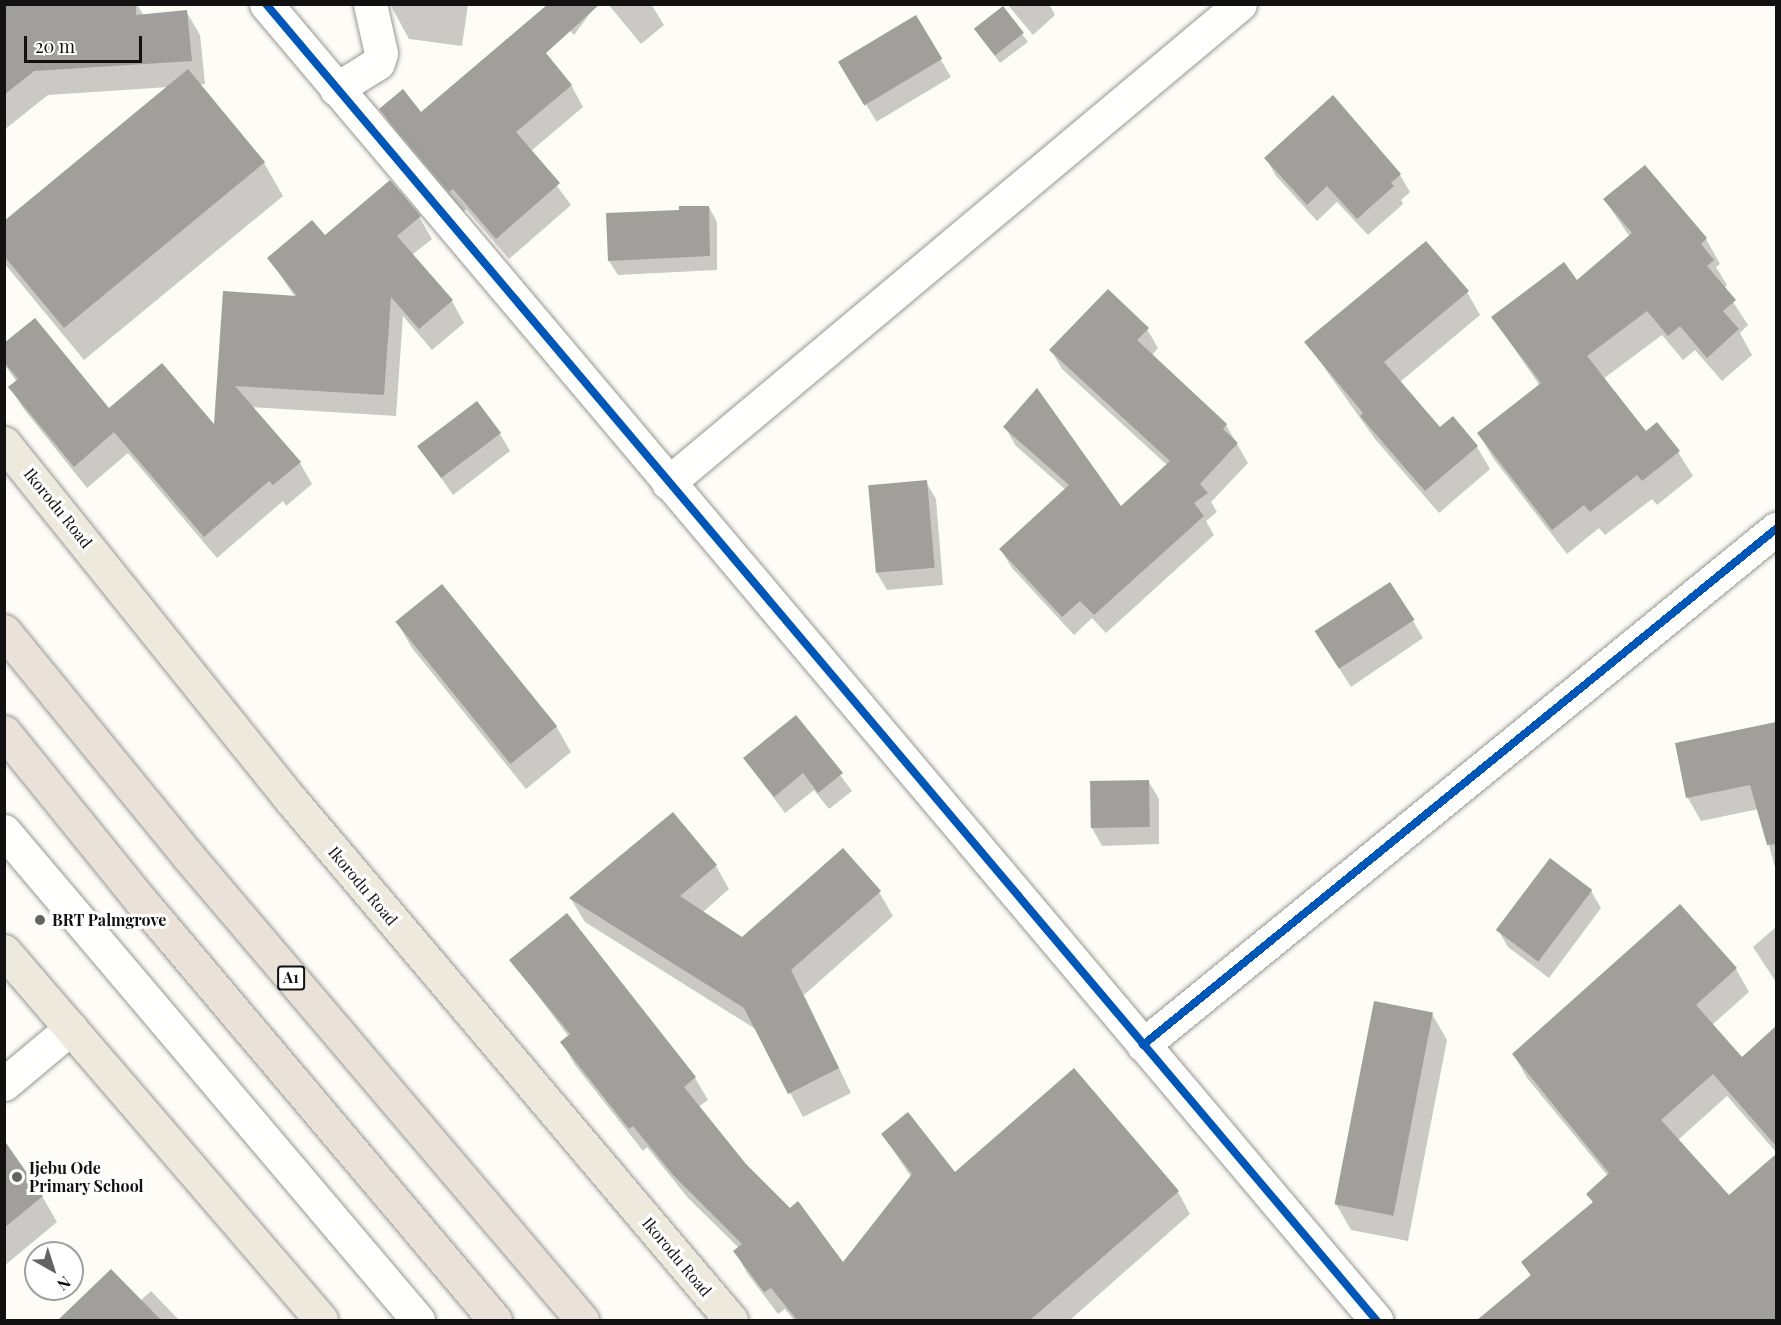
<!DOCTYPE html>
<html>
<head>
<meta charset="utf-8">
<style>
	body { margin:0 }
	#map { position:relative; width:1781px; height:1325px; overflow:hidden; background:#fdfcf7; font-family:"Playfair Display",serif }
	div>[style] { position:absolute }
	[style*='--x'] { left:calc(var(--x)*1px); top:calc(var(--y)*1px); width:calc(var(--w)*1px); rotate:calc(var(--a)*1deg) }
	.shadow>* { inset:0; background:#0003; transform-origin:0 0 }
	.building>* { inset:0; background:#a19f9c; transform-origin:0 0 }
	.roads { filter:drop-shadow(0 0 2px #979795) drop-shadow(0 0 2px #979795) }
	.minor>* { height:33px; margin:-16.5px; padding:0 16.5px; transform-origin:16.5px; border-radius:16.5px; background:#fffffe }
	.major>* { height:33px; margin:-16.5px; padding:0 16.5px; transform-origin:16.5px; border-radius:16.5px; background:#ede9dc }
	.highway>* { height:33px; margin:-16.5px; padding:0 16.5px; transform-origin:16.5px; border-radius:16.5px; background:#eae1d8 }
	.cycleway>* { height:8px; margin:-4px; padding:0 4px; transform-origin:4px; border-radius:4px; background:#0057b8 }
	.dots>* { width:16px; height:16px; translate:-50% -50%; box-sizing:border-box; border:3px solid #fff; border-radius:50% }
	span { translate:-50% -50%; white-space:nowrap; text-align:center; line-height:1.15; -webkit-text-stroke:6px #fff; paint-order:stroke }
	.shield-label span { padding:2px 4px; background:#fff; border:2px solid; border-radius:4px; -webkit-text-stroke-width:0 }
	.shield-label { font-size:15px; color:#111; font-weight:700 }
	.street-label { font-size:16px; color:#111 }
	.poi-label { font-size:16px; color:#111; font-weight:700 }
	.left { translate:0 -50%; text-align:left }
	.frame { position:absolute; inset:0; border:6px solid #111; pointer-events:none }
	.north { position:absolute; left:24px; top:1241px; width:60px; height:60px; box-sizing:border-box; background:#fff; border:2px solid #a0a0a0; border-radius:50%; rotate:141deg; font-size:16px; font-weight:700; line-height:24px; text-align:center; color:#111 }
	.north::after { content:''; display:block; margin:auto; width:21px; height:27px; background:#646362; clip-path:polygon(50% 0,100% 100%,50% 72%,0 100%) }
	.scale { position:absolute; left:24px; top:36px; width:118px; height:27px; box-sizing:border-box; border:3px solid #111; border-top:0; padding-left:8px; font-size:18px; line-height:21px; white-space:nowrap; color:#111; -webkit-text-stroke:4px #fff; paint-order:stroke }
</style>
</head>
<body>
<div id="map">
	<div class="shadow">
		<div style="clip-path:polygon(54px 4px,137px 4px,144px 16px,186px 11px,200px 35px,205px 84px,199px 85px,264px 163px,283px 196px,84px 360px,9px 269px,4px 262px,4px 223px,169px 87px,48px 95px,4px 130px,4px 8px)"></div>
		<div style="clip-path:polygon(390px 4px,468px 4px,462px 46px,409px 39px)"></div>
		<div style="clip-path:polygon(546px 4px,597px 4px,574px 35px)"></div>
		<div style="clip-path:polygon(608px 4px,651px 4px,664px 25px,641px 44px)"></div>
		<div style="clip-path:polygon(1007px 4px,1049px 4px,1055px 15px,1033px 35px)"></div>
		<div style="clip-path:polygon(1003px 8px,1028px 42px,1000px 63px,981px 37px)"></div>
		<div style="left:915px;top:17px;width:70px;height:87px;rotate:59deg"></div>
		<div style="clip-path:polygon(571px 85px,583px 107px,531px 151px,571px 205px,509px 259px,466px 209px,462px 213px,393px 130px,381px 109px,421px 114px)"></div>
		<div style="clip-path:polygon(1332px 97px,1400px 175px,1410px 192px,1401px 200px,1403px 204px,1368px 235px,1337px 202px,1317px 221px,1276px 176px,1266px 158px)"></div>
		<div style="clip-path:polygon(1604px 199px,1706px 239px,1720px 264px,1716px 267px,1727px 285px,1724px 288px,1748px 325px,1740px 333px,1752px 355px,1722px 381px,1695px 350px,1683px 360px,1662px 335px,1603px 379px,1645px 433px,1678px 452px,1693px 476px,1657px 505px,1652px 499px,1605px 535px,1599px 528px,1567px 554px,1493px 458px,1479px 434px,1540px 386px,1493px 318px,1577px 282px,1630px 237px)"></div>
		<div style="clip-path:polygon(709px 207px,717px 222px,717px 270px,618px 275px,609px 261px,680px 211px)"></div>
		<div style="clip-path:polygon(419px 217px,432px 239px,412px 255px,452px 301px,464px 323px,432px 350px,403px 316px,396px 416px,252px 407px,300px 463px,312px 484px,286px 506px,283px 501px,217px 558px,128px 453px,87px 488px,23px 408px,10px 387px,17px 382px,4px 364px,4px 345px,109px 410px,216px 428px,225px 292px,295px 297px,269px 258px,325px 237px)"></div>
		<div style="clip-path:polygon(1467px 292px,1480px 315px,1400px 382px,1440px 429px,1477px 447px,1490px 469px,1439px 513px,1375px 439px,1306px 342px)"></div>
		<div style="clip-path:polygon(1147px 329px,1158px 348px,1151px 356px,1226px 425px,1248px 463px,1211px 502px,1217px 512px,1206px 521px,1214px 535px,1106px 633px,1092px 618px,1074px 635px,1012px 568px,1001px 550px,1066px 490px,1016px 446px,1005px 427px,1121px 509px,1167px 465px,1062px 369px,1051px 350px)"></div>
		<div style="clip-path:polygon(500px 434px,510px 451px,453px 495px,419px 446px)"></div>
		<div style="clip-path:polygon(926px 482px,936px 499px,943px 585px,887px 590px,877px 573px)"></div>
		<div style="clip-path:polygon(1413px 621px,1423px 638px,1351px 687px,1317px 633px)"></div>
		<div style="clip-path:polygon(397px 622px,556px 726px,571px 752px,526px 789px,412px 648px)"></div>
		<div style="clip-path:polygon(796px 717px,852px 791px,829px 809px,814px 790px,785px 813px,744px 758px)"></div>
		<div style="clip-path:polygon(1776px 723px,1776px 871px,1759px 809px,1701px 821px,1688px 798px,1677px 744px)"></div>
		<div style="clip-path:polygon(1149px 782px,1159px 799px,1159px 844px,1102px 846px,1092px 828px)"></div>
		<div style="clip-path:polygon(716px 866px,729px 889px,703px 912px,742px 939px,879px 892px,893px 916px,804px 995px,851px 1093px,803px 1117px,757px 1030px,585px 922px,571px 899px)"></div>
		<div style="clip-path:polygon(1591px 891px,1601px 908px,1549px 978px,1508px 947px,1498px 930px)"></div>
		<div style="clip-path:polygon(1776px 927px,1776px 982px,1753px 947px)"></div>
		<div style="clip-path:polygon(511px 960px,695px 1078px,708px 1100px,698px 1107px,745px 1165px,843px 1265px,911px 1177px,883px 1135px,955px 1174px,1178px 1192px,1190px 1214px,1070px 1320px,794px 1320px,785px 1309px,778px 1314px,747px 1273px,735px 1251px,739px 1248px,688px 1198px,647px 1147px,643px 1151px,575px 1065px,562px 1042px,569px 1037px)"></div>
		<div style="clip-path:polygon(1736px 969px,1749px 992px,1712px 1025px,1742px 1059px,1776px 1028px,1776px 1152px,1727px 1096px,1678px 1140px,1728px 1197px,1745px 1183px,1776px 1219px,1776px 1320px,1480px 1320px,1531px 1277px,1523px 1262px,1594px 1204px,1588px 1194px,1608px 1176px,1527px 1078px,1514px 1055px)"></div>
		<div style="clip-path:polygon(1432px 1014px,1447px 1040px,1408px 1241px,1351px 1230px,1336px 1204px)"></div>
		<div style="clip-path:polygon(4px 1159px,42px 1196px,57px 1222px,4px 1266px)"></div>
		<div style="clip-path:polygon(111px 1271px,140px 1301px,151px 1291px,179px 1320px,61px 1320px)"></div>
	</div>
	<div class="building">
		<div style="clip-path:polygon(136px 4px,136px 15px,187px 10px,192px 61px,34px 71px,4px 95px,4px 6px)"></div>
		<div style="clip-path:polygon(548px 4px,600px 4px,546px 53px,572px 85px,516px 132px,560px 183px,496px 239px,453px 189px,449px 192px,379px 109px,403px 89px,421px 112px)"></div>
		<div style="left:1003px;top:6px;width:34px;height:37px;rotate:52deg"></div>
		<div style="left:916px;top:15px;width:51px;height:91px;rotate:59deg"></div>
		<div style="clip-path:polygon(188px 69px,265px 162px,64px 328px,4px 256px,4px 221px)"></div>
		<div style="clip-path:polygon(1333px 95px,1401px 174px,1391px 183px,1394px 186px,1357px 219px,1327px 186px,1307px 205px,1264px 158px)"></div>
		<div style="clip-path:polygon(1645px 165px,1707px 238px,1701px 244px,1714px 260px,1707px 266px,1736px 300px,1723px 311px,1739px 329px,1707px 358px,1680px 326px,1668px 336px,1647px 311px,1587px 356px,1646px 431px,1657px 422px,1680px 451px,1642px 481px,1637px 475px,1590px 512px,1584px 505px,1552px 530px,1477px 433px,1541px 383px,1491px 317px,1564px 262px,1577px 280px,1632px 233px,1603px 199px)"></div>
		<div style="clip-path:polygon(390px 180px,421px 216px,397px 236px,453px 300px,419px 329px,391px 297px,384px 395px,235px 386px,301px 462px,273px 485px,269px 481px,204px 537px,114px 432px,74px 467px,8px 387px,18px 379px,4px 362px,4px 343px,35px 318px,109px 408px,162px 363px,214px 424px,223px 291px,297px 296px,267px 258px,312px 220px,325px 235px)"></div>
		<div style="clip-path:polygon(679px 206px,709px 206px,710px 256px,608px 261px,606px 213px,679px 210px)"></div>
		<div style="clip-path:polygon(1426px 241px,1469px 291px,1384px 362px,1440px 427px,1453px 416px,1478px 446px,1425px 491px,1360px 416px,1363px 413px,1304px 342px)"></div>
		<div style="clip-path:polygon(1108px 289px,1149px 328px,1137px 340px,1227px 424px,1223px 429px,1238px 443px,1200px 484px,1208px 493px,1194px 503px,1204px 516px,1094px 615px,1080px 601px,1062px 617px,999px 549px,1069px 485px,1003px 427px,1037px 388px,1121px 506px,1170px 461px,1049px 350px)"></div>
		<div style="left:477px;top:401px;width:40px;height:75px;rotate:53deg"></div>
		<div style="left:927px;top:480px;width:88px;height:59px;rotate:85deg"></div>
		<div style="left:1390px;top:582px;width:45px;height:90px;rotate:57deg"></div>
		<div style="left:442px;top:584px;width:183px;height:60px;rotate:51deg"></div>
		<div style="clip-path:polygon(796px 715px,843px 773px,818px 793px,803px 773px,774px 797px,743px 758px)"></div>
		<div style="clip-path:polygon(1776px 722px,1776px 844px,1767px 845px,1750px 785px,1686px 798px,1675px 743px)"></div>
		<div style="left:1149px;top:780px;width:47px;height:59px;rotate:89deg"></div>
		<div style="clip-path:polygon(673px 812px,717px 865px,680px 896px,742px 937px,843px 848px,881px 891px,791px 970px,839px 1068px,788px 1094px,744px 1008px,569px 898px)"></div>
		<div style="left:1550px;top:858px;width:53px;height:90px;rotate:37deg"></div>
		<div style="clip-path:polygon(1680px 904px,1737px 968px,1696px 1005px,1742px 1057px,1776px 1026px,1776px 1146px,1713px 1074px,1661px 1120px,1729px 1195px,1776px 1154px,1776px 1320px,1477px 1320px,1531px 1275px,1521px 1262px,1593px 1202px,1586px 1194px,1609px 1173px,1512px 1054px)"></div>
		<div style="clip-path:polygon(567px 913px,696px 1077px,684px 1087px,746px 1164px,790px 1208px,798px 1201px,843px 1262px,912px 1174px,881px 1134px,908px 1112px,955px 1172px,1074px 1068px,1179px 1191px,1030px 1320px,797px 1320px,771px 1288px,764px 1292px,733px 1251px,742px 1244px,674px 1176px,633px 1126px,629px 1129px,560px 1042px,570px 1034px,509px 960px)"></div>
		<div style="left:1374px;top:1001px;width:60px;height:207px;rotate:11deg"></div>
		<div style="clip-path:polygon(4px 1140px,43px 1196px,4px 1228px)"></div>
		<div style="clip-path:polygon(111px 1269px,161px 1320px,58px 1320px)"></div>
	</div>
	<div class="roads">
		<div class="minor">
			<div style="--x:266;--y:4;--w:1722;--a:49.85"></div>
			<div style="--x:336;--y:89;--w:49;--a:-31.8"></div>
			<div style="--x:378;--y:63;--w:10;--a:-73"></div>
			<div style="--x:381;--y:53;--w:50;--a:-102.7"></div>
			<div style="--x:668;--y:483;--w:746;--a:-39.94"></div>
			<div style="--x:4;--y:831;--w:641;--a:49.75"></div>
			<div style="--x:1143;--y:1045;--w:817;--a:-39.19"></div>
			<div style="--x:4;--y:1084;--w:87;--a:-39.9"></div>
		</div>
		<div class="major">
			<div style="--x:4;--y:443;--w:459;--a:51.2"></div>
			<div style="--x:292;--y:801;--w:680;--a:49.77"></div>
			<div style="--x:4;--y:951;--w:486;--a:49.3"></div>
		</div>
		<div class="highway">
			<div style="--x:4;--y:631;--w:291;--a:50.7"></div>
			<div style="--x:188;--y:856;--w:609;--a:49.66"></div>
			<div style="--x:4;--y:732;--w:218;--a:51"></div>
			<div style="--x:141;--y:901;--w:549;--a:49.81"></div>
		</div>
	</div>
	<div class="cycleway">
		<div style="--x:266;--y:4;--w:1722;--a:49.85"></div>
		<div style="--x:1143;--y:1045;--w:817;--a:-39.19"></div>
	</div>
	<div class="dots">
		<div style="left:40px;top:920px;background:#646362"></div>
		<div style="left:17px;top:1177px;background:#646362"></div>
	</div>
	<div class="shield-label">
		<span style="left:291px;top:978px">A1</span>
	</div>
	<div class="street-label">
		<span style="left:58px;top:508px;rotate:51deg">Ikorodu Road</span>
		<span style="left:363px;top:886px;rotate:50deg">Ikorodu Road</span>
		<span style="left:677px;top:1257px;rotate:50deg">Ikorodu Road</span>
	</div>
	<div class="poi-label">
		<span class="left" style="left:52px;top:920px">BRT Palmgrove</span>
		<span class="left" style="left:29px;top:1177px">Ijebu Ode<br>Primary School</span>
	</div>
	<div class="frame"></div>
	<div class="north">N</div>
	<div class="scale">20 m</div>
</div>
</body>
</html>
